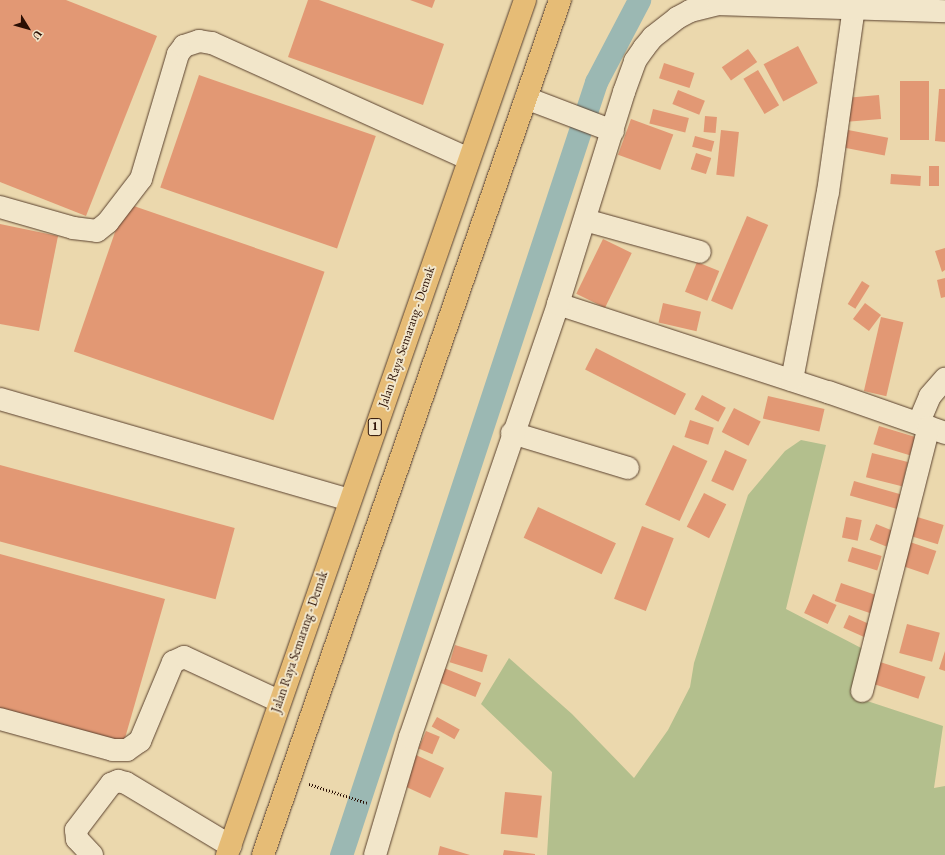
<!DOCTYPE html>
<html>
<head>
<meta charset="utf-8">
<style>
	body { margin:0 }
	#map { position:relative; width:945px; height:855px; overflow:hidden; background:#ebd8ad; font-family:"EB Garamond",serif }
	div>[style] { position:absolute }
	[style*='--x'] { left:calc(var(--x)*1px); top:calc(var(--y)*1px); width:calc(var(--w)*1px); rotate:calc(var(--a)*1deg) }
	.green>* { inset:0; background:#b3bf8d }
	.canal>* { height:23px; margin:-11.5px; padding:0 11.5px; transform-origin:11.5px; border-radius:11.5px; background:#9bb8b3 }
	.building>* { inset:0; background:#e29874; transform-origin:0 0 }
	.path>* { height:2.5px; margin-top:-1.25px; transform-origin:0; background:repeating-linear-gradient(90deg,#2a0f04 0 1px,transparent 0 3px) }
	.roads { filter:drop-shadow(0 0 1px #5a412e) drop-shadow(0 0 1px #5a412e) }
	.minor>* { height:22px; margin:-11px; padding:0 11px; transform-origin:11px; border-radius:11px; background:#f2e6ca }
	.highway>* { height:22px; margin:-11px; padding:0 11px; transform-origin:11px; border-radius:11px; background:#e6bc76 }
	span { translate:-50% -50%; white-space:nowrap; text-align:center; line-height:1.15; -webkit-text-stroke:4px #f2e6ca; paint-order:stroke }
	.shield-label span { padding:1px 3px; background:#f2e6ca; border:1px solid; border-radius:3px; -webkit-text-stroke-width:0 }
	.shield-label { font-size:12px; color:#2a0f04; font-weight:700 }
	.street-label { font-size:13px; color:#2a0f04 }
	.north { position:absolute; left:8px; top:8px; width:40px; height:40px; -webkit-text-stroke:3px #f2e6ca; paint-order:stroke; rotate:127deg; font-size:11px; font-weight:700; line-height:16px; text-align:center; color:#2a0f04 }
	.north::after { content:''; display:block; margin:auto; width:14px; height:18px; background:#2a0f04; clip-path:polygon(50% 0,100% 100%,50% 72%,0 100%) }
</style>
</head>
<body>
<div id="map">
	<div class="green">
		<div style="clip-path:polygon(801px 440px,826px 445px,786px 609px,865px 650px,855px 697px,943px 726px,934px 788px,945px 786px,945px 855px,547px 855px,552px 772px,481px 704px,509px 658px,572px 714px,634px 778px,668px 730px,690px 687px,694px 663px,748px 495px,785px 451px)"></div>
	</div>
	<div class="canal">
		<div style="--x:341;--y:855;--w:814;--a:-71.74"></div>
		<div style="--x:596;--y:82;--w:93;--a:-62.3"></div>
	</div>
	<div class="building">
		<div style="clip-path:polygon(0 0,66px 0,157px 36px,86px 216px,0 182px)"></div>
		<div style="clip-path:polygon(308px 0,319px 0,444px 44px,423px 105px,288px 57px)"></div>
		<div style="clip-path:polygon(410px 0,435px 0,432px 8px)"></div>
		<div style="left:798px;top:46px;width:42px;height:39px;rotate:62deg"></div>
		<div style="left:748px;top:49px;width:16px;height:32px;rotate:55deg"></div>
		<div style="left:664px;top:63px;width:32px;height:16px;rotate:18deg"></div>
		<div style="left:758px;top:70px;width:41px;height:17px;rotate:59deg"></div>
		<div style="left:199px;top:75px;width:187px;height:119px;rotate:19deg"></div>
		<div style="left:900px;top:81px;width:29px;height:59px"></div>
		<div style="clip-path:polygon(939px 89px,945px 89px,945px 142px,935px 141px)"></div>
		<div style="left:678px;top:90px;width:29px;height:15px;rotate:22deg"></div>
		<div style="left:879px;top:95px;width:24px;height:34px;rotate:85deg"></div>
		<div style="left:653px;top:109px;width:37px;height:15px;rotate:14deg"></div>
		<div style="left:705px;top:116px;width:12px;height:16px;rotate:5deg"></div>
		<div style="left:631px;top:119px;width:45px;height:38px;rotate:20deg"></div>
		<div style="left:843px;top:129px;width:46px;height:18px;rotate:11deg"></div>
		<div style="left:721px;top:130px;width:18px;height:45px;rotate:6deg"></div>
		<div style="left:695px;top:136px;width:20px;height:11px;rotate:15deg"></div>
		<div style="left:696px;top:153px;width:16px;height:17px;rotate:18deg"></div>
		<div style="left:929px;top:166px;width:10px;height:20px"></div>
		<div style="left:891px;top:174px;width:30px;height:10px;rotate:4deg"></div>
		<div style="left:125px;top:203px;width:211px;height:157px;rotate:19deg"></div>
		<div style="left:747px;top:216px;width:23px;height:92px;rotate:23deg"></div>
		<div style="clip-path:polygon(0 224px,58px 236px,39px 331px,0 324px)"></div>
		<div style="left:603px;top:239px;width:32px;height:61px;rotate:26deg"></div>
		<div style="clip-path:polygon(945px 248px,945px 270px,942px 272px,935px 251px)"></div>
		<div style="left:697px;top:262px;width:24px;height:32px;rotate:22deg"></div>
		<div style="clip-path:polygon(945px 278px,945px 297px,941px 298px,937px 280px)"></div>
		<div style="left:862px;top:281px;width:9px;height:27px;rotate:32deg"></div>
		<div style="left:663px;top:303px;width:39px;height:20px;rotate:13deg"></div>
		<div style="left:865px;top:303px;width:20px;height:20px;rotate:37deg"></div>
		<div style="left:881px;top:317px;width:23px;height:76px;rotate:13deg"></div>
		<div style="left:596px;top:348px;width:101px;height:24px;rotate:27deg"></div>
		<div style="left:702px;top:395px;width:27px;height:16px;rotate:28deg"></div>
		<div style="left:768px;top:396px;width:58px;height:23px;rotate:13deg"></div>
		<div style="left:734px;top:408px;width:30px;height:27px;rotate:27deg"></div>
		<div style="left:690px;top:420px;width:25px;height:18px;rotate:18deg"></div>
		<div style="left:879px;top:426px;width:38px;height:19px;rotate:17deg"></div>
		<div style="left:673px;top:445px;width:38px;height:66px;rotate:25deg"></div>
		<div style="left:725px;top:450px;width:24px;height:34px;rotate:24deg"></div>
		<div style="left:872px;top:453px;width:37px;height:25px;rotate:14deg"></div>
		<div style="left:0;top:465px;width:243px;height:74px;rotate:15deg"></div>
		<div style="left:854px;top:481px;width:52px;height:15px;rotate:16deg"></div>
		<div style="left:704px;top:493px;width:25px;height:38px;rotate:27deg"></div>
		<div style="left:538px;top:507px;width:86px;height:34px;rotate:25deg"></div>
		<div style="left:914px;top:516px;width:31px;height:20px;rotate:17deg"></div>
		<div style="left:846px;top:517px;width:16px;height:21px;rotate:11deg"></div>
		<div style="left:876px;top:524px;width:18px;height:17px;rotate:22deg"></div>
		<div style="left:642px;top:526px;width:34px;height:78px;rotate:21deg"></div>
		<div style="left:907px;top:541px;width:31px;height:25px;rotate:19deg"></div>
		<div style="left:852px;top:547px;width:31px;height:15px;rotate:17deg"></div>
		<div style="clip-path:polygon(0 554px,165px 599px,123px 745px,0 712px)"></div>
		<div style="left:841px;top:583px;width:43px;height:19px;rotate:19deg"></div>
		<div style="left:813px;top:594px;width:26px;height:21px;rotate:25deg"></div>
		<div style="left:849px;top:615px;width:24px;height:14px;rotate:24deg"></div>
		<div style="left:907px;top:624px;width:34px;height:30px;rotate:15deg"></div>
		<div style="left:455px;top:645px;width:34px;height:18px;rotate:17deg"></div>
		<div style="clip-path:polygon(945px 651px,945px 671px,939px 669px)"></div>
		<div style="left:877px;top:661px;width:51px;height:23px;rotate:18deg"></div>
		<div style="left:444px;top:668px;width:40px;height:15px;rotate:22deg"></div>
		<div style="left:437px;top:717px;width:26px;height:11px;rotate:29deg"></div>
		<div style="left:426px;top:731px;width:15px;height:19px;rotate:23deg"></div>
		<div style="left:416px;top:755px;width:31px;height:33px;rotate:25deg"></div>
		<div style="left:505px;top:792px;width:37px;height:42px;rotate:6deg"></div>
		<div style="clip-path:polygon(440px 846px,470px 855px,438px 855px)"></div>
		<div style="clip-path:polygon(504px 850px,535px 854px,535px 855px,503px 855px)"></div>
	</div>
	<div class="path">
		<div style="--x:309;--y:784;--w:61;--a:18.1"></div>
	</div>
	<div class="roads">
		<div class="minor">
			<div style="--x:526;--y:98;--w:93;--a:20.8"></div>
			<div style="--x:0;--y:207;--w:76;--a:16"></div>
			<div style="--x:73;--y:228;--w:24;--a:7"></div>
			<div style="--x:97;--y:231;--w:14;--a:-39"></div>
			<div style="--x:108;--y:222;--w:54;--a:-52.5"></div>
			<div style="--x:141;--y:179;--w:130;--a:-73.5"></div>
			<div style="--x:178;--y:54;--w:10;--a:-53"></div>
			<div style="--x:184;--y:46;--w:16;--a:-18"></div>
			<div style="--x:199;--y:41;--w:13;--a:9"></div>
			<div style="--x:212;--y:43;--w:282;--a:24.3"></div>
			<div style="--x:585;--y:220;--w:119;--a:15.5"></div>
			<div style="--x:558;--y:304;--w:284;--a:18.1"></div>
			<div style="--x:828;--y:392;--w:124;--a:19.3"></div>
			<div style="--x:792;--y:380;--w:191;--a:-79.2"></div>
			<div style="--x:828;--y:192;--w:188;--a:-82"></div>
			<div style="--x:0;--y:399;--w:363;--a:16.1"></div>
			<div style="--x:919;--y:422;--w:28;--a:-67"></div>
			<div style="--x:930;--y:396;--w:23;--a:-49"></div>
			<div style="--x:512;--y:433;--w:121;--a:16.8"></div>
			<div style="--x:862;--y:691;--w:272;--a:-75.8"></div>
			<div style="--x:0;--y:719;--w:117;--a:15.3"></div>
			<div style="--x:113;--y:750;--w:14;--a:0"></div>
			<div style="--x:127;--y:750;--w:16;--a:-35"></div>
			<div style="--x:140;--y:741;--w:86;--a:-67.3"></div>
			<div style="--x:173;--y:662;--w:12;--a:-24"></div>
			<div style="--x:184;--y:657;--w:105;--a:24.9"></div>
			<div style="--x:92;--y:855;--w:22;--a:-133"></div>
			<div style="--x:77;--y:839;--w:9;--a:-96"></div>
			<div style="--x:76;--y:830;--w:58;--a:-52.7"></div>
			<div style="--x:111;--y:784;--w:8;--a:-23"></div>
			<div style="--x:118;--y:781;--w:8;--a:14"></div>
			<div style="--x:126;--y:783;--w:122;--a:31"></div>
			<div style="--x:375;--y:855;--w:123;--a:-73.5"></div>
			<div style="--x:410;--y:737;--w:458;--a:-71.1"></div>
			<div style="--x:558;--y:304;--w:222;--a:-72.7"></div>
			<div style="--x:624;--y:92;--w:33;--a:-70"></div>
			<div style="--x:635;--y:61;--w:16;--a:-55"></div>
			<div style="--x:644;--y:48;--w:14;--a:-51"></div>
			<div style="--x:653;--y:37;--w:31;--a:-38"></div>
			<div style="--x:677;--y:18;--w:15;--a:-28"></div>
			<div style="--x:690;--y:11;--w:30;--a:-14"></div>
			<div style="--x:719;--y:4;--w:226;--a:1.8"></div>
		</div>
		<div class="highway">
			<div style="--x:227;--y:855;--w:905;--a:-70.78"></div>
			<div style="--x:263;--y:855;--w:905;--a:-70.84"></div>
		</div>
	</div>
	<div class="shield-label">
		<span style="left:375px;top:427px">1</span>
	</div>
	<div class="street-label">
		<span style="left:407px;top:337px;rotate:-71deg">Jalan Raya Semarang - Demak</span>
		<span style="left:300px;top:642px;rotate:-71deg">Jalan Raya Semarang - Demak</span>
	</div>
	<div class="north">U</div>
</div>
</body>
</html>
